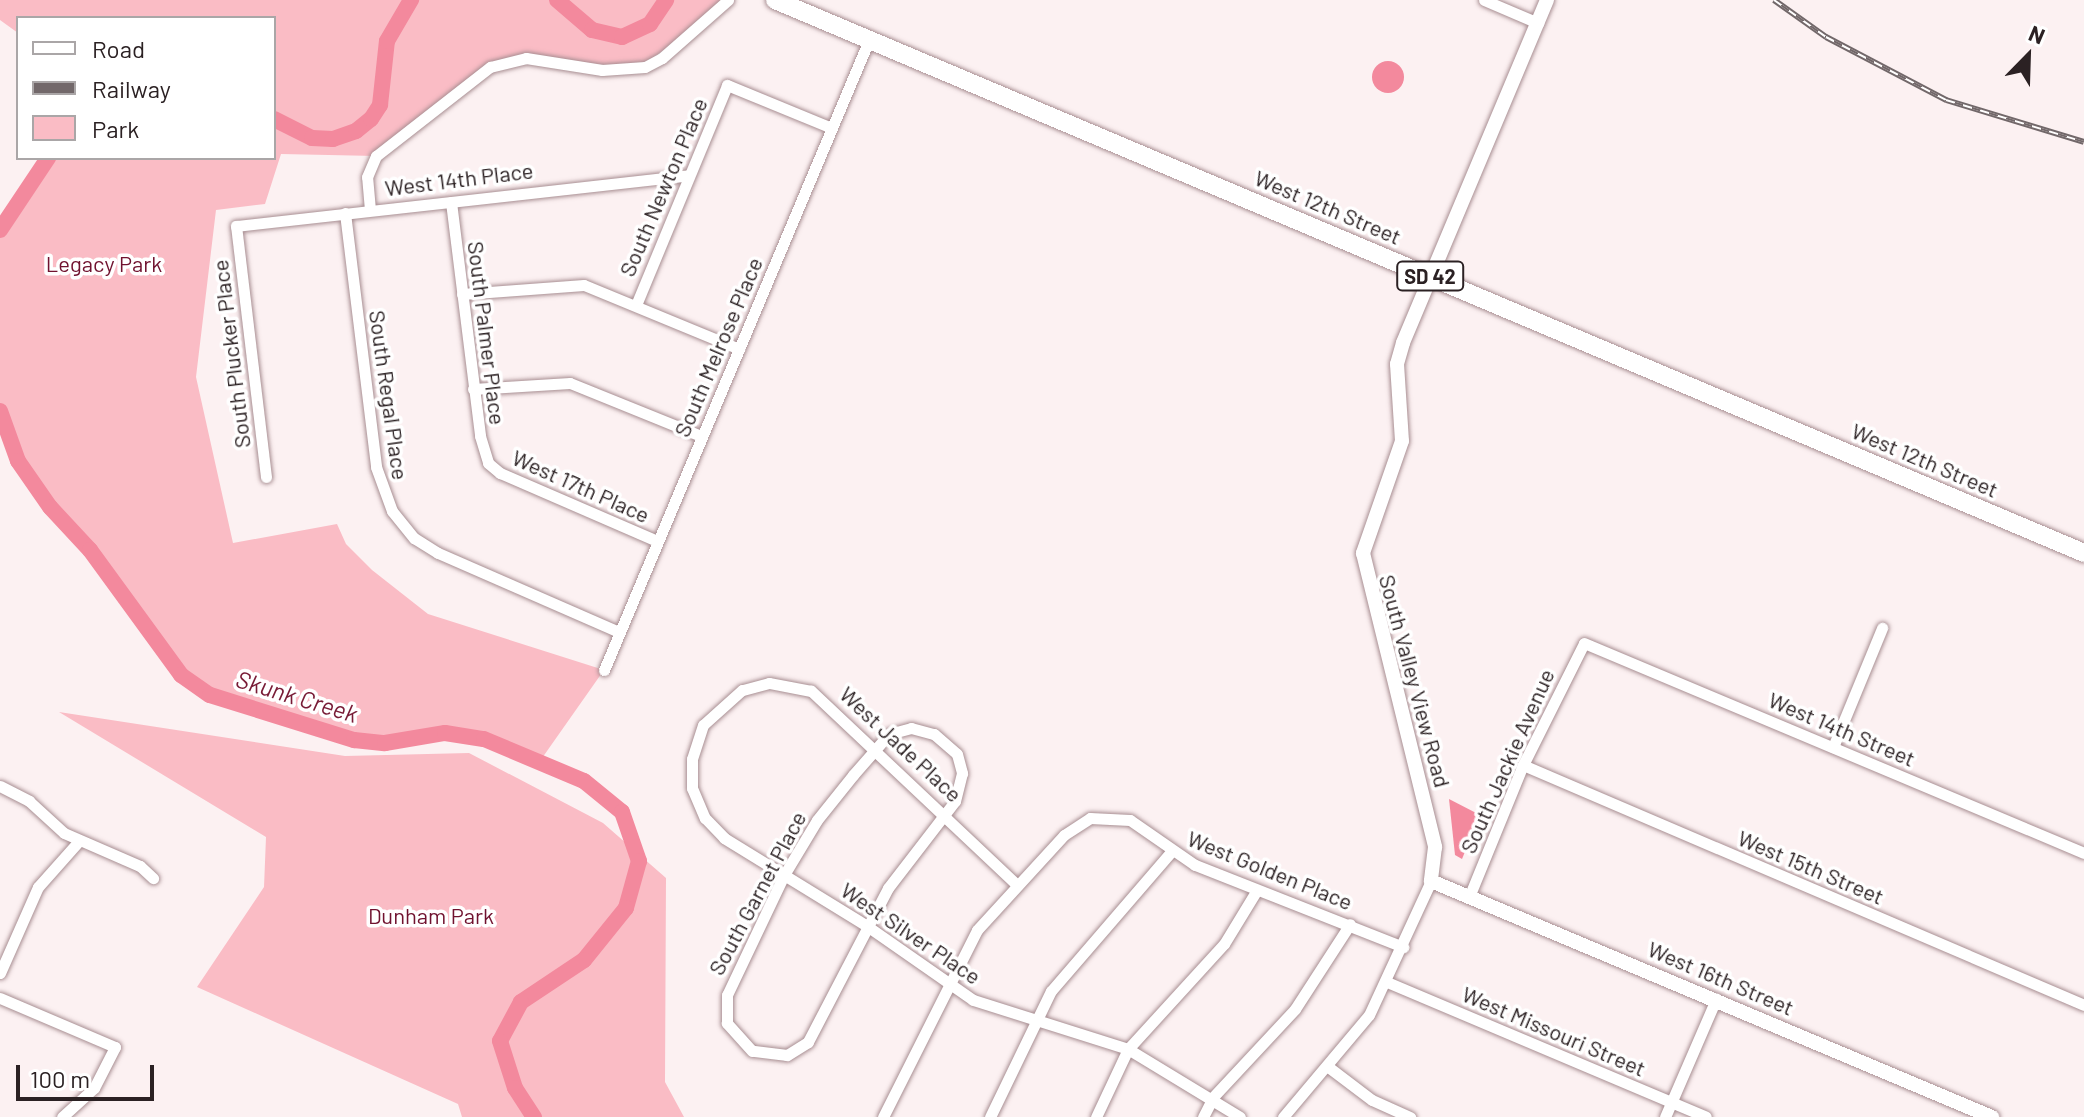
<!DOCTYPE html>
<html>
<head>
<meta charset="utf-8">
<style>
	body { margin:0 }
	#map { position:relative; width:2084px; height:1117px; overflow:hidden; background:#fcf1f2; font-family:Barlow,sans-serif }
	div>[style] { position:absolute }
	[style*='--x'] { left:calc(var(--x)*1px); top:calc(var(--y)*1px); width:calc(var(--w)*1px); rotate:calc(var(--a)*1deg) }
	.green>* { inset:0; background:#fabcc5 }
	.water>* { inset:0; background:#f3899d }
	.round { border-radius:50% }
	.river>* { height:16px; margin:-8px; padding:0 8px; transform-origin:8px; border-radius:8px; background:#f3899d }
	.roads { filter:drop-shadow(0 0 2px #a88e92) drop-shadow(0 0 2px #a88e92) }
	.minor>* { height:11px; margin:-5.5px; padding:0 5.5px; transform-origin:5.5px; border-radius:5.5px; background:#fff }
	.tertiary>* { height:14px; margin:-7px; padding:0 7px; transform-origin:7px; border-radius:7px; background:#fff }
	.primary>* { height:18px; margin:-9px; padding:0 9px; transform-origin:9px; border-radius:9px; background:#fff }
	.rail>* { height:6px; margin-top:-3px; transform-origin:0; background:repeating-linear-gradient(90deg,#fff 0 9px,#72686a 0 18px); box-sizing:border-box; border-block:2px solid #72686a }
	span { translate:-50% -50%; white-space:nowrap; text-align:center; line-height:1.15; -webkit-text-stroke:7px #fff; paint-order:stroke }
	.shield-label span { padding:2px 6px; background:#fff; border:2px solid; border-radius:6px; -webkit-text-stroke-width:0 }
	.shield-label { font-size:20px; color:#2b2123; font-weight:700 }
	.street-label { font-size:22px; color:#2b2123 }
	.park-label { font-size:22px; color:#70122f }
	.water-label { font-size:24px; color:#781b36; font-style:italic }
	.legend { position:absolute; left:16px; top:16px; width:260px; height:144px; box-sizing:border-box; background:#fff; border:2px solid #aaa6a7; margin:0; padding:10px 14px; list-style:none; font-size:24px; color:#2b2123 }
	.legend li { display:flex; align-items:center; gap:16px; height:40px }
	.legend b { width:40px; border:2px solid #aaa6a7 }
	.north { position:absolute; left:1988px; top:16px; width:80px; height:80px; -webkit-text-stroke:6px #fff; paint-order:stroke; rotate:23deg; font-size:22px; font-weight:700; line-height:32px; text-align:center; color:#2b2123 }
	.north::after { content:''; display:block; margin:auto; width:28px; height:36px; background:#2b2123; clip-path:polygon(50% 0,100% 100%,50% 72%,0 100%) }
	.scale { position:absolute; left:16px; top:1065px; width:138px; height:36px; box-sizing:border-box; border:4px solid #2b2123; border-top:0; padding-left:10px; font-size:24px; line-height:28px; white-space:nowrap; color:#2b2123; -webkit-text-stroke:6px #fff; paint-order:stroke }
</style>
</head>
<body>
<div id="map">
	<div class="green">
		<div style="clip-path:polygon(0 0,725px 0,719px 11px,638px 68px,543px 59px,478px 76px,376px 156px,281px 154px,265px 204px,216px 210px,196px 377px,233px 543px,337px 524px,346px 544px,372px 570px,428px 614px,604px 670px,540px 761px,484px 739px,445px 733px,385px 743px,354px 740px,210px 695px,181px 675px,90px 550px,50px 507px,18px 461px,0 411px,0 230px,48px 158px,274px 158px,274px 18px,18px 18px,18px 33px,0 20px)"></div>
		<div style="clip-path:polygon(59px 712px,345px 756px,469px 753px,603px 823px,666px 878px,665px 1082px,684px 1117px,462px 1117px,458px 1104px,197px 987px,264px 887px,266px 837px)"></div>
	</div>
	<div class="water">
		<div class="round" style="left:1372px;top:61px;width:32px;height:32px"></div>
		<div style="clip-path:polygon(1449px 799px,1480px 815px,1462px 859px,1455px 855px)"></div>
	</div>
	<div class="river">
		<div style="--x:557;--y:0;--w:46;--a:40.6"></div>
		<div style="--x:592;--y:30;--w:31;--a:13"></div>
		<div style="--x:622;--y:37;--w:31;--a:-25"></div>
		<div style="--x:650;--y:24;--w:29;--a:-56"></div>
		<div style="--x:274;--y:119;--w:42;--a:26.6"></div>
		<div style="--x:312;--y:138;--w:21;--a:3"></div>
		<div style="--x:333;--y:139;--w:24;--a:-19"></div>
		<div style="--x:356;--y:131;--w:19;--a:-39"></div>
		<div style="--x:371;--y:119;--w:17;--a:-57"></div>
		<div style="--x:380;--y:105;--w:64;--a:-83.8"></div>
		<div style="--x:387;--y:41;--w:48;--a:-59.7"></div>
		<div style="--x:0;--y:230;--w:87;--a:-56.3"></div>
		<div style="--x:0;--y:411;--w:53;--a:70.2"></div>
		<div style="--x:18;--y:461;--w:56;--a:55.2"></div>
		<div style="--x:50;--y:507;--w:59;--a:47.1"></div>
		<div style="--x:90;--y:550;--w:155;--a:53.9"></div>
		<div style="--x:181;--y:675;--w:35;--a:35"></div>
		<div style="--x:210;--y:695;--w:151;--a:17.4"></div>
		<div style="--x:354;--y:740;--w:31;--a:6"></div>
		<div style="--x:385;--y:743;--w:61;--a:-9.5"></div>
		<div style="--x:445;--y:733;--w:39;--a:9"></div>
		<div style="--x:484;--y:739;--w:108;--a:22.8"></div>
		<div style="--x:584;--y:781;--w:49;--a:39.2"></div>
		<div style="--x:622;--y:812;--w:52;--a:70.9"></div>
		<div style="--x:639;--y:861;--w:49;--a:105.5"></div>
		<div style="--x:626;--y:908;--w:67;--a:128.9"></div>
		<div style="--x:584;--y:960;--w:76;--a:146.3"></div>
		<div style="--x:521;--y:1002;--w:44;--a:118.3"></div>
		<div style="--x:500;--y:1041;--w:49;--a:72.3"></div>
		<div style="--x:515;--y:1088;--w:35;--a:57"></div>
	</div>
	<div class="roads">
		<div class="minor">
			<div style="--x:1484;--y:0;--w:59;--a:23.1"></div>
			<div style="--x:451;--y:202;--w:236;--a:82.9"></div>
			<div style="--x:480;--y:436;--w:28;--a:73"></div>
			<div style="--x:488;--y:463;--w:16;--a:40"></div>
			<div style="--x:500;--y:473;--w:171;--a:23.4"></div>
			<div style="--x:370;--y:210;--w:33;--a:-95"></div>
			<div style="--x:367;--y:177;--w:23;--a:-67"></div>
			<div style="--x:376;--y:156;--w:145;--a:-38"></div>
			<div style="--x:490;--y:67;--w:37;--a:-14"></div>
			<div style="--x:526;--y:58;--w:77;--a:9"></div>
			<div style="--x:602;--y:70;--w:43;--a:-4"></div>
			<div style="--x:645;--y:67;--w:19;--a:-28"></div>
			<div style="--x:662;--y:58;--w:88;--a:-41.3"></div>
			<div style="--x:345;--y:213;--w:256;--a:83"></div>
			<div style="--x:376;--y:467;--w:47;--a:70"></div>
			<div style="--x:392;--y:511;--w:35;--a:51"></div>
			<div style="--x:414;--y:538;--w:28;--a:32"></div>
			<div style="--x:438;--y:553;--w:197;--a:23.6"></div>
			<div style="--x:462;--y:294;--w:122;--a:-4.2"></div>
			<div style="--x:584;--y:285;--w:168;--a:22.4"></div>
			<div style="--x:636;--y:305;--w:238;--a:-67.5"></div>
			<div style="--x:727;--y:85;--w:113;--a:22.3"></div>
			<div style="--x:473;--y:389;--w:97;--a:-3.5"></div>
			<div style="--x:570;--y:383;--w:141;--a:22"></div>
			<div style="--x:266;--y:477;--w:253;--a:-96.8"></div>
			<div style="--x:236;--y:226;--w:455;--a:-6.4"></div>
			<div style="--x:604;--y:670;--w:683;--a:-67.19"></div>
			<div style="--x:911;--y:728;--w:24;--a:15"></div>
			<div style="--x:934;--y:734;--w:30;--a:41"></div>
			<div style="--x:957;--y:754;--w:20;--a:75"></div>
			<div style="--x:962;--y:773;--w:29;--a:104"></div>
			<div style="--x:955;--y:801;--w:110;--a:127.6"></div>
			<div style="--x:888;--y:888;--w:174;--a:117.5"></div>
			<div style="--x:808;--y:1042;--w:25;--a:148"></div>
			<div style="--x:787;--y:1055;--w:35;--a:-173"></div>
			<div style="--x:752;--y:1051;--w:38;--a:-132"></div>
			<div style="--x:727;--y:1023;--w:28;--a:-90"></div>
			<div style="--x:727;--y:995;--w:133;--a:-64.6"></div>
			<div style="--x:784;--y:875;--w:64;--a:-59"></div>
			<div style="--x:817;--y:820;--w:58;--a:-51.3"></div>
			<div style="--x:853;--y:775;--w:55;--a:-48.7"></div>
			<div style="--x:889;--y:734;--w:23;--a:-15"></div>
			<div style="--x:1833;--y:747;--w:129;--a:-67.6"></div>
			<div style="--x:1523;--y:765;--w:610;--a:23.16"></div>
			<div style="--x:0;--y:786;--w:33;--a:27"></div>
			<div style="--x:29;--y:801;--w:47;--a:42.4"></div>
			<div style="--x:64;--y:833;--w:83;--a:23.5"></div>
			<div style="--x:140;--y:866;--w:18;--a:43"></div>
			<div style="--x:1016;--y:884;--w:282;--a:-136.7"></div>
			<div style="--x:811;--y:691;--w:43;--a:-169.2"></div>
			<div style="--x:769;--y:683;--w:28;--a:165"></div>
			<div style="--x:742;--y:690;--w:52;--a:138.1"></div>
			<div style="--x:703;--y:725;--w:36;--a:108"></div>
			<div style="--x:692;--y:759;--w:29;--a:90"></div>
			<div style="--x:692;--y:788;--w:33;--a:67"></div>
			<div style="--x:705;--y:818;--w:28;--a:46"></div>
			<div style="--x:724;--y:838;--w:168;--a:31.6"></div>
			<div style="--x:867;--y:926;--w:129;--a:34.9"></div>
			<div style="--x:973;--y:1000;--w:163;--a:17.5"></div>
			<div style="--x:1128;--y:1049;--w:131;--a:31.3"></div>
			<div style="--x:1469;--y:897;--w:143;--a:-67.8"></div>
			<div style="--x:1523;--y:765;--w:136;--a:-63.4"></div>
			<div style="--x:1584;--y:643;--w:542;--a:22.78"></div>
			<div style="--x:0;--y:973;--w:94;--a:-66.2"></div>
			<div style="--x:38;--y:887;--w:62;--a:-48.3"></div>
			<div style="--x:1387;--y:982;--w:346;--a:22.9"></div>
			<div style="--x:0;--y:998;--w:125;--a:23.1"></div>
			<div style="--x:115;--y:1047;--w:46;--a:117.1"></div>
			<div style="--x:94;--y:1088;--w:43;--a:137.8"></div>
			<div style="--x:1327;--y:1066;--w:56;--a:37.1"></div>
			<div style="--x:1372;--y:1100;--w:42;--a:24.1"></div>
			<div style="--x:883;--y:1117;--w:209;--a:-63.3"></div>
			<div style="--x:977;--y:930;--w:129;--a:-47.5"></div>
			<div style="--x:1064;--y:835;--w:31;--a:-33"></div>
			<div style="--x:1090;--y:818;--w:40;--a:2.9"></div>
			<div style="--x:1130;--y:820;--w:79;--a:34.7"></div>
			<div style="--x:1195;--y:865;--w:224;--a:21.5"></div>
			<div style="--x:990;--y:1117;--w:140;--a:-64.2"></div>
			<div style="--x:1051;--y:991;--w:184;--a:-49.2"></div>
			<div style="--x:1096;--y:1117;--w:75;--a:-64.8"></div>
			<div style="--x:1128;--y:1049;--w:142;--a:-47.6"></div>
			<div style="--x:1224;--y:944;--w:63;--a:-58.6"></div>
			<div style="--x:1203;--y:1117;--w:22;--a:-63"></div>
			<div style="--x:1213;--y:1097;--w:120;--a:-47"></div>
			<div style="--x:1295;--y:1009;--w:101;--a:-57.1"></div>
			<div style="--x:1283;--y:1117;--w:133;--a:-49.9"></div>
			<div style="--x:1369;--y:1015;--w:148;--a:-65.2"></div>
			<div style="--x:1665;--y:1117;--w:129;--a:-66.6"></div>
		</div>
		<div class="tertiary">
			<div style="--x:1547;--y:0;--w:372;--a:112.8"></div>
			<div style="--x:1403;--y:343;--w:22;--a:106"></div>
			<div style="--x:1397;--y:364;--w:77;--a:86.3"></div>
			<div style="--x:1402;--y:441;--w:119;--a:109.2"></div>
			<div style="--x:1363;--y:553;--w:303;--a:76.2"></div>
			<div style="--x:1435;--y:847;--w:34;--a:97"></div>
			<div style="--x:1431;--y:881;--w:609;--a:22.82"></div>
		</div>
		<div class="primary">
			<div style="--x:775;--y:0;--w:1421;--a:22.9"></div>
		</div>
	</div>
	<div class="rail">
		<div style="--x:1774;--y:0;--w:64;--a:35.4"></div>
		<div style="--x:1826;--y:37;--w:136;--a:27.7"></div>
		<div style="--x:1946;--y:100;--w:144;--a:16.9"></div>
	</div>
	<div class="shield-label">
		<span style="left:1430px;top:276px">SD 42</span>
	</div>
	<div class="street-label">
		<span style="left:459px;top:179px;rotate:-7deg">West 14th Place</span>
		<span style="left:663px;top:187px;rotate:-67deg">South Newton Place</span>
		<span style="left:1328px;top:207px;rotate:23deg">West 12th Street</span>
		<span style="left:487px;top:333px;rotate:83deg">South Palmer Place</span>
		<span style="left:718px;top:347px;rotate:-67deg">South Melrose Place</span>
		<span style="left:231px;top:354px;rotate:-97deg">South Plucker Place</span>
		<span style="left:389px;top:395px;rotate:82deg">South Regal Place</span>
		<span style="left:1925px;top:460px;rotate:23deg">West 12th Street</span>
		<span style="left:581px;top:486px;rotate:24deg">West 17th Place</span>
		<span style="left:1415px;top:681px;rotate:75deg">South Valley View Road</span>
		<span style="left:1842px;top:729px;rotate:23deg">West 14th Street</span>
		<span style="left:901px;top:744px;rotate:43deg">West Jade Place</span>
		<span style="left:1507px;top:761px;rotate:-66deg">South Jackie Avenue</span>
		<span style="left:1811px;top:867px;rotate:23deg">West 15th Street</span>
		<span style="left:1270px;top:870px;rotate:22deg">West Golden Place</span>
		<span style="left:757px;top:893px;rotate:-62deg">South Garnet Place</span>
		<span style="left:911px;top:933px;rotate:34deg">West Silver Place</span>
		<span style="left:1721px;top:978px;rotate:23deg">West 16th Street</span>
		<span style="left:1554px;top:1031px;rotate:23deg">West Missouri Street</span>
	</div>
	<div class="park-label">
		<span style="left:104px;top:264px">Legacy Park</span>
		<span style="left:431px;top:916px">Dunham Park</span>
	</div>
	<div class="water-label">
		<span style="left:297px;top:696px;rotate:17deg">Skunk Creek</span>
	</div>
	<ul class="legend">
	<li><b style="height:10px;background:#fff"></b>Road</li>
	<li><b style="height:10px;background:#72686a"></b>Railway</li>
	<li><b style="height:22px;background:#fabcc5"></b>Park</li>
	</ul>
	<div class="north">N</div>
	<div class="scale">100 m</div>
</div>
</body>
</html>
